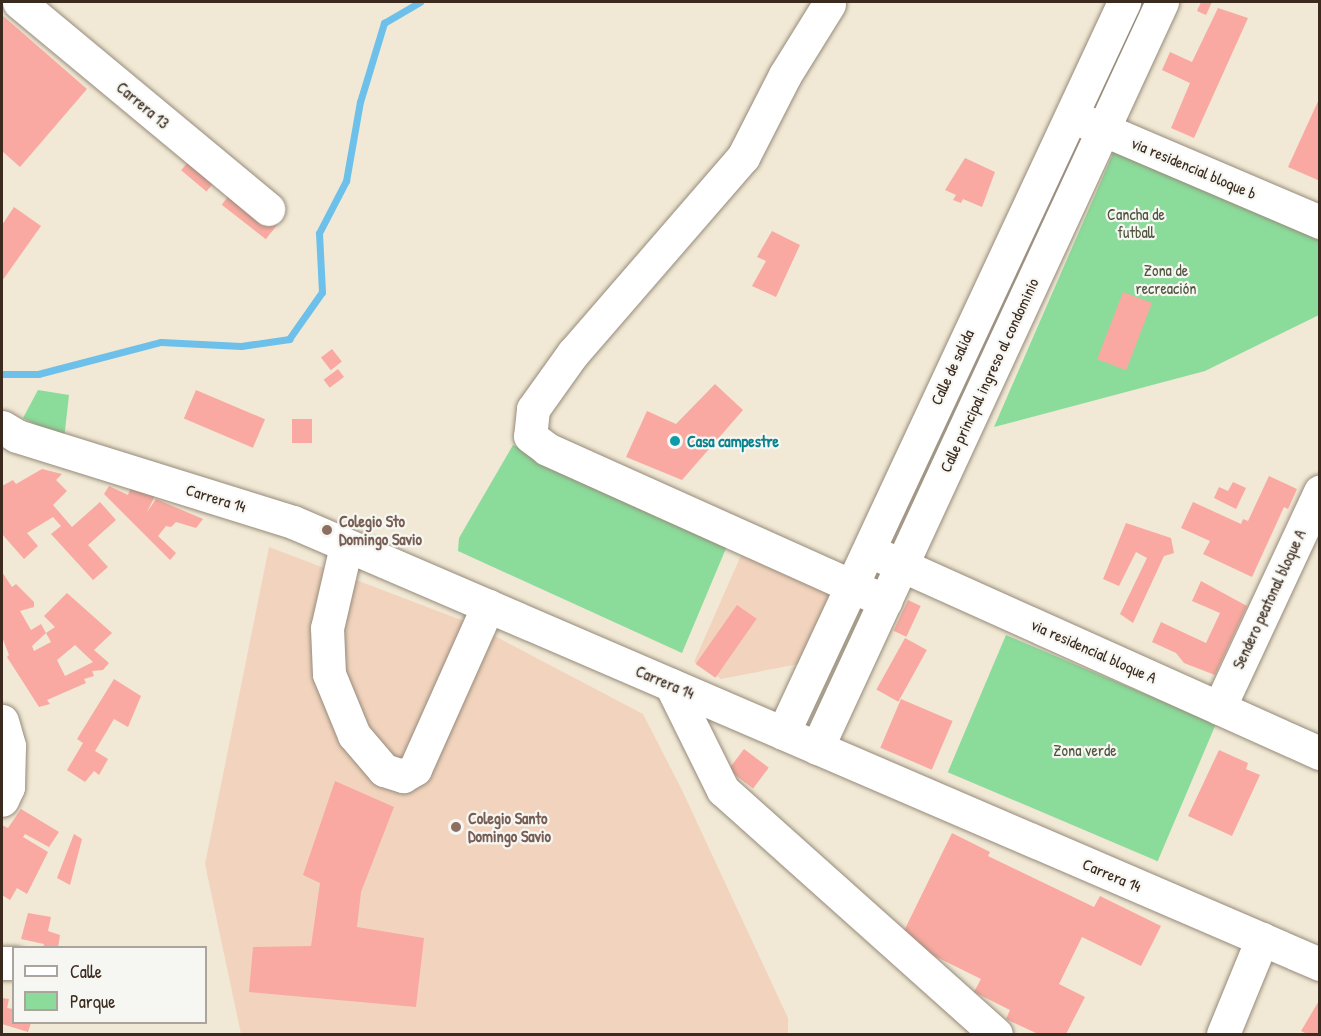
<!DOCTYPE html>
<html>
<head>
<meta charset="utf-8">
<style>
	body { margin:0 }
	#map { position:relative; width:1321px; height:1036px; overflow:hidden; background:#f1e9d5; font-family:"Patrick Hand",sans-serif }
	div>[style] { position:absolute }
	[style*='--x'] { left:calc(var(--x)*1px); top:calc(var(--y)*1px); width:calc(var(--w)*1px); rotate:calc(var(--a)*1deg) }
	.built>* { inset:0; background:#f2d4be }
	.green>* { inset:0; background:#8bdb9b; transform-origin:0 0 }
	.stream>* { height:7px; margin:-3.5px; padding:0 3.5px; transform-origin:3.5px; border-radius:3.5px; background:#6dc0e9 }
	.building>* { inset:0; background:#f9a9a1; transform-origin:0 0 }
	.roads { filter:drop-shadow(0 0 2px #968a7a) drop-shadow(0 0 2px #968a7a) }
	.minor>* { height:33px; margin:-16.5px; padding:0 16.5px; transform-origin:16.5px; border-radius:16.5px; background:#fff }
	.dots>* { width:16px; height:16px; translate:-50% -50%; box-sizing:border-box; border:3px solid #f6f6f2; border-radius:50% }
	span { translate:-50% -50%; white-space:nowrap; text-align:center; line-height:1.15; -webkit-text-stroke:4.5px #f6f6f2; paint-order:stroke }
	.street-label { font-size:16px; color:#3b2a1e }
	.park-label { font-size:16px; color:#4f563d }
	.culture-label { font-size:16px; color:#0d838f; font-weight:700 }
	.left { translate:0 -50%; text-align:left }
	.education-label { font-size:16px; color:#785e54; font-weight:700 }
	.frame { position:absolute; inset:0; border:3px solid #3b2a1e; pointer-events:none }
	.legend { position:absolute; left:12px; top:946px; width:195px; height:78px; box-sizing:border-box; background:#f6f6f2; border:2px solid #aba49d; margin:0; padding:8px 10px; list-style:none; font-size:18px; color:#3b2a1e }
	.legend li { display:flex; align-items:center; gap:12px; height:30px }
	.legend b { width:30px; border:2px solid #aba49d }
</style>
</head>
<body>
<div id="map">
	<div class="built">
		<div style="clip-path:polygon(269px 547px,472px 624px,643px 714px,682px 790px,788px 1018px,788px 1034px,241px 1034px,205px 864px)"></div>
		<div style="clip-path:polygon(742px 553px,840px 593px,814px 661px,721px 679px,694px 662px)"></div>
	</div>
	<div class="green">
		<div style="clip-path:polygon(1115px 149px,1319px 240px,1319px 315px,1205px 371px,994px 427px)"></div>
		<div style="clip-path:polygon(38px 390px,69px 395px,64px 439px,23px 418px)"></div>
		<div style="clip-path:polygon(513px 445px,727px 546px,682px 653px,458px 551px,459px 538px)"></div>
		<div style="left:1006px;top:635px;width:228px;height:149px;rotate:23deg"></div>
	</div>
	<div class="stream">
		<div style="--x:2;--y:374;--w:36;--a:0"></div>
		<div style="--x:38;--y:374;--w:127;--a:-14.6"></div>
		<div style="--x:161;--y:342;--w:80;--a:2.9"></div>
		<div style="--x:241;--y:346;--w:49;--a:-8.3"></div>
		<div style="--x:289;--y:339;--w:57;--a:-54.9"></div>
		<div style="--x:322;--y:292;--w:59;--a:-92.9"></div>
		<div style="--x:319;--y:233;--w:59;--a:-62.6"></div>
		<div style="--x:346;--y:181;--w:80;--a:-80"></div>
		<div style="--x:360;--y:102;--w:83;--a:-73.1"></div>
		<div style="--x:384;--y:23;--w:42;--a:-30.3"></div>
	</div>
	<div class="building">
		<div style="clip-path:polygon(1201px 2px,1212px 2px,1206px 15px,1197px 11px)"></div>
		<div style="clip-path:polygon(1218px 8px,1248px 18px,1194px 138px,1171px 128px,1190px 83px,1162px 70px,1170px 52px,1192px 62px)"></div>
		<div style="clip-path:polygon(2px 15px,87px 89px,20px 167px,2px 151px)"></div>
		<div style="clip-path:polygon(1320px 97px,1320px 181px,1288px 167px)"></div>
		<div style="left:194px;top:155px;width:33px;height:20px;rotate:40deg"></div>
		<div style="clip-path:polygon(965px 158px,995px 172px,982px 207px,963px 199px,961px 203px,953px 200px,956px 195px,945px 190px)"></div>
		<div style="left:234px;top:189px;width:56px;height:20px;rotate:38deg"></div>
		<div style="clip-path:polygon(14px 207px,41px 226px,2px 281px,2px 225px)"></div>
		<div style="clip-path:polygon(772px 231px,800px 245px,776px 297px,752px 286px,766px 261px,757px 257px)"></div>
		<div style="left:1123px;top:292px;width:31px;height:72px;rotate:21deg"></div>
		<div style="left:332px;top:349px;width:16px;height:14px;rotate:52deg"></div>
		<div style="left:338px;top:369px;width:10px;height:18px;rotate:53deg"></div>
		<div style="clip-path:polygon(715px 384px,743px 410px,682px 480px,626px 457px,647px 411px,676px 424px)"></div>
		<div style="left:196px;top:390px;width:75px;height:31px;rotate:23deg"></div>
		<div style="left:292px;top:419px;width:20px;height:24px"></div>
		<div style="clip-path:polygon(42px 469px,62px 474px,56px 480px,67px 491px,53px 505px,72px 527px,100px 502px,116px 520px,88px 545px,108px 567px,93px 580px,51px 534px,61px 526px,53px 517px,27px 533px,38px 546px,24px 559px,2px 534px,2px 486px,13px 480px,16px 484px)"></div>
		<div style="clip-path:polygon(1269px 476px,1297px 489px,1288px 509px,1284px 507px,1252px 577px,1203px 554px,1210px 541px,1181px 528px,1193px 502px,1241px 524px,1243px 519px,1248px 521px)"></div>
		<div style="clip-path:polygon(1233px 482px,1246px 488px,1236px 509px,1214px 498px,1219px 487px,1228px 491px)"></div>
		<div style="clip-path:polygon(109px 486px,128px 495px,131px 487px,156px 494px,147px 512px,156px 499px,203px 519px,196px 528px,176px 522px,171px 527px,166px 526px,158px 536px,176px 553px,170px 560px,104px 494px)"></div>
		<div style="clip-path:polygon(1126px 523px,1171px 538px,1174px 553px,1164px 556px,1133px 623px,1120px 614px,1147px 558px,1136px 552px,1119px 586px,1103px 579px)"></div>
		<div style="clip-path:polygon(evenodd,2px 572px,12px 587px,16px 584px,34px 602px,34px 607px,20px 611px,31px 630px,41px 624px,46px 633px,32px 646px,34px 651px,51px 642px,46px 633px,55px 627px,44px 616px,67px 593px,112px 633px,94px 650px,109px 663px,103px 670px,92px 671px,94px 676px,84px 679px,86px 683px,47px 700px,50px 704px,39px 707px,7px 657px,9px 655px,2px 637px,2px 572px,75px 645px,93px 662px,65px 676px,57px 660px,75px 645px)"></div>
		<div style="clip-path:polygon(1201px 581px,1247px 606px,1215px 675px,1184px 663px,1176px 653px,1152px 642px,1161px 622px,1206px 643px,1220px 613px,1192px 601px)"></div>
		<div style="left:908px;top:600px;width:14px;height:34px;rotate:25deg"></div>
		<div style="left:737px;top:605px;width:24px;height:72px;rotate:35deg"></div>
		<div style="left:905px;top:638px;width:25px;height:59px;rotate:29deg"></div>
		<div style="clip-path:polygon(114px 679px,141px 696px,128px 727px,114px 719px,95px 751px,108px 759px,99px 775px,94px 771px,85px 782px,67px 770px,83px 743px,77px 739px)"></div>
		<div style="left:901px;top:699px;width:56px;height:53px;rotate:23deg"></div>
		<div style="left:744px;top:749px;width:31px;height:26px;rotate:37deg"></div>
		<div style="clip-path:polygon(1219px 750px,1248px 763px,1246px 769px,1260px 775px,1232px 836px,1188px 816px)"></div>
		<div style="clip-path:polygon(335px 781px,394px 807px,361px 892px,357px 927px,424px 938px,416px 1007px,249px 992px,253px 947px,311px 946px,320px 883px,303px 875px)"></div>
		<div style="clip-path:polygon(21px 809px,59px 832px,49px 847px,25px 834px,23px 837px,48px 852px,27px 894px,17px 888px,10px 900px,2px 895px,2px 825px,8px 828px)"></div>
		<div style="clip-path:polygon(952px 833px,990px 852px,988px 856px,1094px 907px,1100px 896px,1161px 926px,1141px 966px,1082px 937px,1059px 984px,1085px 997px,1066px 1034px,1038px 1034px,1006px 1019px,1010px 1010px,974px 992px,981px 979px,900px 939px)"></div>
		<div style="clip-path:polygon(74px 834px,82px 839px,70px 885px,57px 878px)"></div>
		<div style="clip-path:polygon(28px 913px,51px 917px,48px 931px,60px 935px,58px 948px,43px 948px,44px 944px,21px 939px)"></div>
		<div style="clip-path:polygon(2px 998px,9px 999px,7px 1008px,14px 1009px,14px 1023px,31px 1023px,28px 1032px,2px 1024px)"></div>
		<div style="clip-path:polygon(1320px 999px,1320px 1034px,1307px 1034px,1301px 1031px)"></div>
	</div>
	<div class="roads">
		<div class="minor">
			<div style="--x:19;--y:2;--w:324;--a:39.7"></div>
			<div style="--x:829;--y:4;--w:84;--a:121.8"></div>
			<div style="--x:785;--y:75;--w:92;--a:117.1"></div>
			<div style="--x:743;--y:157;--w:259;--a:130.9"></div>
			<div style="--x:573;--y:353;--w:69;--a:125.5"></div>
			<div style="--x:533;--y:409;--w:27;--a:96"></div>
			<div style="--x:530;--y:436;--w:21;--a:37"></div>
			<div style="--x:547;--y:449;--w:371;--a:24.2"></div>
			<div style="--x:1081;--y:120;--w:260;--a:23.1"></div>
			<div style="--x:2;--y:427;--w:17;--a:31"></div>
			<div style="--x:17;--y:436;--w:289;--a:17.3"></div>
			<div style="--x:293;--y:522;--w:1118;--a:23.29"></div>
			<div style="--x:346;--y:546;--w:84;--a:103"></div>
			<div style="--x:327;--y:628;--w:46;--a:87.5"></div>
			<div style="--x:329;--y:674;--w:66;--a:67.7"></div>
			<div style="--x:354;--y:735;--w:46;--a:49.4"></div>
			<div style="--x:384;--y:770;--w:20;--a:18"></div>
			<div style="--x:403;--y:776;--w:14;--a:-30"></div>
			<div style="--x:415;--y:769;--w:179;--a:-65.9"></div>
			<div style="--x:881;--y:556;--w:481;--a:24.2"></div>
			<div style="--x:671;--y:685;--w:117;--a:63.7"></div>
			<div style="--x:723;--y:790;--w:366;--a:41.8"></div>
			<div style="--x:1219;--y:708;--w:239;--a:-65"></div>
			<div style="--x:2;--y:721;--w:26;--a:74"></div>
			<div style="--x:9;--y:746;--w:41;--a:91.4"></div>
			<div style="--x:8;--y:787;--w:14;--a:115"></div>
			<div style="--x:783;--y:733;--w:807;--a:-64.99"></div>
			<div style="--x:817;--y:748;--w:822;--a:-65.18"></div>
			<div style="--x:2;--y:963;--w:12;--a:0"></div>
			<div style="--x:1223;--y:1034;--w:103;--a:-67.7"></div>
		</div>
	</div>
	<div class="dots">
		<div style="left:675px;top:441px;background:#0f9aa8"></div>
		<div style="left:327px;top:530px;background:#8d6e63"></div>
		<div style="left:456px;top:827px;background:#8d6e63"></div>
	</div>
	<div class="street-label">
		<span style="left:143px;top:105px;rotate:40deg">Carrera 13</span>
		<span style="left:1194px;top:168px;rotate:23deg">via residencial bloque b</span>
		<span style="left:952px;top:367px;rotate:-65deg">Calle de salida</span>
		<span style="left:989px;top:375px;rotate:-65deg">Calle principal ingreso al condominio</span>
		<span style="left:216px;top:498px;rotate:17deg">Carrera 14</span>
		<span style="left:1269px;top:599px;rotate:-65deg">Sendero peatonal bloque A</span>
		<span style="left:1094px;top:651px;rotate:24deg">via residencial bloque A</span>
		<span style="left:665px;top:682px;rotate:23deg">Carrera 14</span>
		<span style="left:1112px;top:875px;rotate:23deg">Carrera 14</span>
	</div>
	<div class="park-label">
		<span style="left:1136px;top:223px">Cancha de<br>futball</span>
		<span style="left:1166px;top:279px">Zona de<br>recreación</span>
		<span style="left:1085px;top:750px">Zona verde</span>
	</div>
	<div class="culture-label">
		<span class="left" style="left:687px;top:441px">Casa campestre</span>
	</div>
	<div class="education-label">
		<span class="left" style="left:339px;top:530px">Colegio Sto<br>Domingo Savio</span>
		<span class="left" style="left:468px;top:827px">Colegio Santo<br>Domingo Savio</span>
	</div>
	<div class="frame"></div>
	<ul class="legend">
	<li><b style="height:8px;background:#fff"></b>Calle</li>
	<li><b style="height:16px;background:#8bdb9b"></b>Parque</li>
	</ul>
</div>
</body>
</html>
